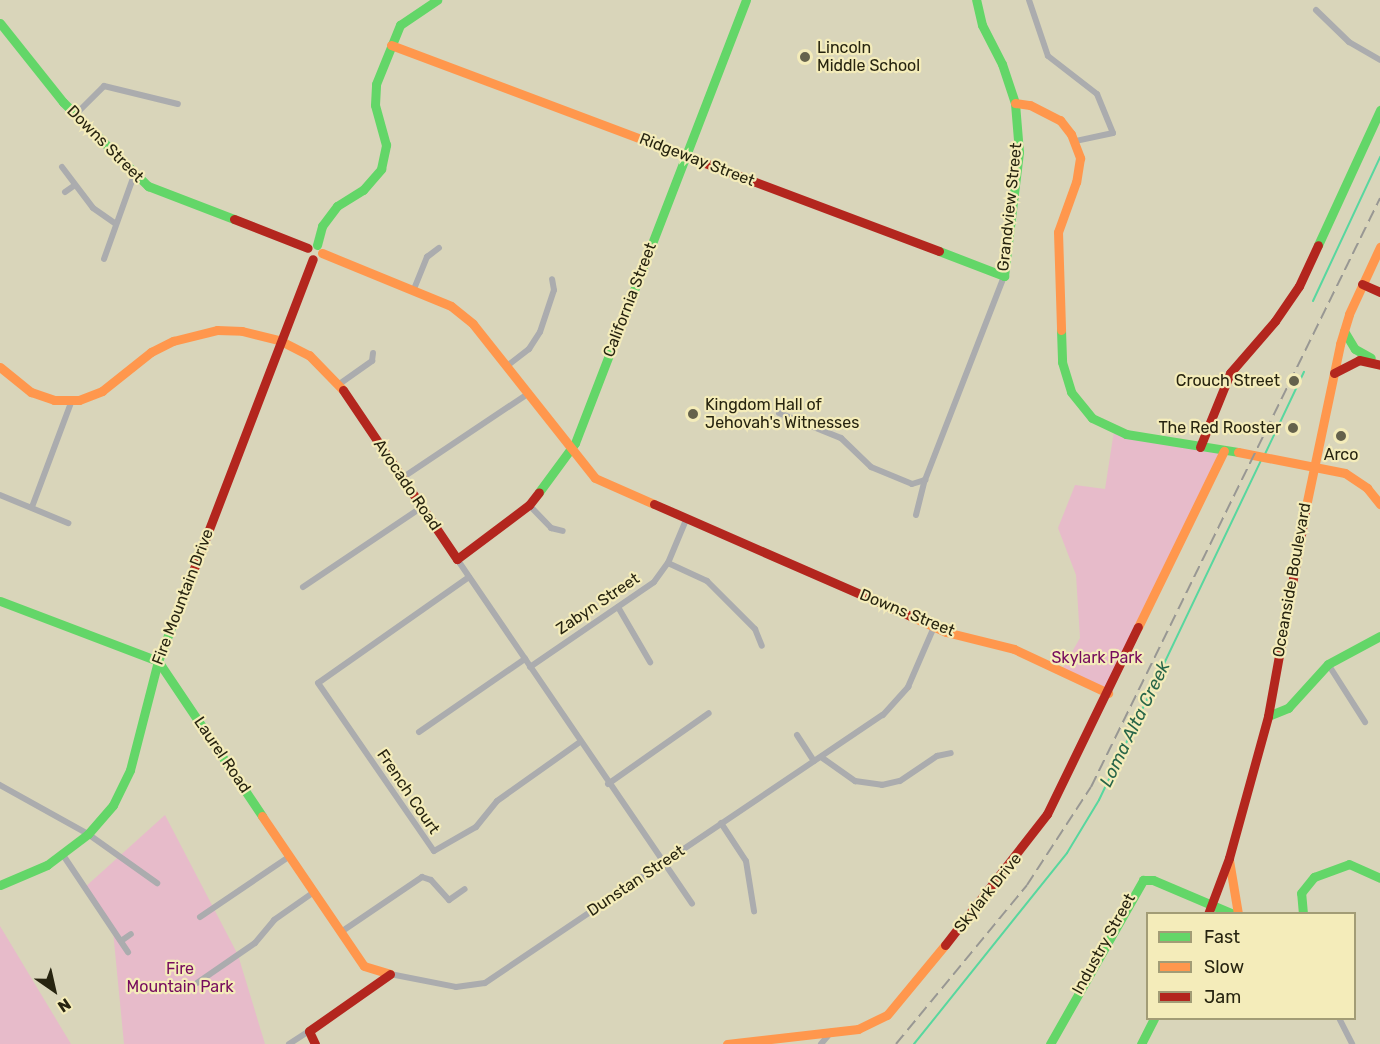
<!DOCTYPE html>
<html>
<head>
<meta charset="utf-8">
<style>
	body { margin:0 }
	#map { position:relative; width:1380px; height:1044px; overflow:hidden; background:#d9d5ba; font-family:Rubik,sans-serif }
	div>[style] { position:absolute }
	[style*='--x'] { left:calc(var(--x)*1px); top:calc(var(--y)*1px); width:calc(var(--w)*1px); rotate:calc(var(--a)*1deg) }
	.green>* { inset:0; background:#e7bbca }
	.stream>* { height:2px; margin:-1px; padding:0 1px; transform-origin:1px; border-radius:1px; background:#58d79f }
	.street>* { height:6px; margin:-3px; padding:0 3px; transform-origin:3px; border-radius:3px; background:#abacae }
	.fast>* { height:9px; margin:-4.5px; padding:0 4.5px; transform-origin:4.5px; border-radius:4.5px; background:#63d668 }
	.slow>* { height:9px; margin:-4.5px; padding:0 4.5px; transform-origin:4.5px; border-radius:4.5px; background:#ff974d }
	.jam>* { height:9px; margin:-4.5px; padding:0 4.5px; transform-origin:4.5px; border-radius:4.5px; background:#b3261e }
	.rail>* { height:2px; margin-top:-1px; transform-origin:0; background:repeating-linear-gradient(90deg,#989793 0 12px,transparent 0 18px) }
	.dots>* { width:16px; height:16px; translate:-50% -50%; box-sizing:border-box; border:3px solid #f4ecba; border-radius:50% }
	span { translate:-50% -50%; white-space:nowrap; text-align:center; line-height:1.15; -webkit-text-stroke:4.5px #f4ecba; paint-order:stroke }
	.poi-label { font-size:16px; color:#272410 }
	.left { translate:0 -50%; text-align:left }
	.right { translate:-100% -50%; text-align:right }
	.street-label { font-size:16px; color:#272410 }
	.park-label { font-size:16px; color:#760b5d }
	.water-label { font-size:18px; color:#276548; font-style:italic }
	.legend { position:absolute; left:1146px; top:912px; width:210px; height:108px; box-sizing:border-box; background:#f4ecba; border:2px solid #a29c76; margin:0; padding:8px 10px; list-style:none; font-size:18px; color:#272410 }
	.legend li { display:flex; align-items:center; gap:12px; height:30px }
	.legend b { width:30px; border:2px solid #a29c76 }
	.north { position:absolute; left:24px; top:960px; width:60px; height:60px; -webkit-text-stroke:4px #f4ecba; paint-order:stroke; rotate:146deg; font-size:16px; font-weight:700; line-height:24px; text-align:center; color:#272410 }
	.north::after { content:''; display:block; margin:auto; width:21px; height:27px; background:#272410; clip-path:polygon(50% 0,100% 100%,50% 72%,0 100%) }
</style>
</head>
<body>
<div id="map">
	<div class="green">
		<div style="clip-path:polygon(1114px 431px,1224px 451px,1108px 693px,1061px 671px,1080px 638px,1076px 575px,1058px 528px,1075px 485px,1105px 489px)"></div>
		<div style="clip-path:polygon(165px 815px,238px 955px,265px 1044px,124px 1044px,113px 931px,84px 888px)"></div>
		<div style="clip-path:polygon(0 926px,71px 1044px,0 1044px)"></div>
	</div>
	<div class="stream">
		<div style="--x:1313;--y:301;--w:159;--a:-65"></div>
		<div style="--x:1265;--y:454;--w:91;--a:-64.6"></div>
		<div style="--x:914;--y:1044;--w:245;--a:-51.3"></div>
		<div style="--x:1067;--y:853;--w:62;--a:-58.9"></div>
		<div style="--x:1099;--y:800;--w:378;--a:-64.5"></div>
	</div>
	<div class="street">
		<div style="--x:1029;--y:0;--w:59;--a:71.3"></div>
		<div style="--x:1048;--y:56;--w:62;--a:37.8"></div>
		<div style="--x:1097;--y:94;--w:42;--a:67.7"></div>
		<div style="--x:1113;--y:133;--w:40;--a:168"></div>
		<div style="--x:1316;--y:10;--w:46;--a:44.1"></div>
		<div style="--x:1349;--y:42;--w:36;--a:30"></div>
		<div style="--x:75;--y:115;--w:41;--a:-45"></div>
		<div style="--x:104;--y:86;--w:76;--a:13.7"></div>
		<div style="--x:62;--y:167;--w:51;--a:52.9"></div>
		<div style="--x:93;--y:208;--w:28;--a:35"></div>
		<div style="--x:65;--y:192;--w:12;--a:-35"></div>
		<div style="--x:104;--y:259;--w:89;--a:-70.3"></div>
		<div style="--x:414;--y:289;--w:35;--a:-68"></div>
		<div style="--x:427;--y:257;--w:15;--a:-37"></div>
		<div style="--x:507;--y:366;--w:28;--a:-38"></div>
		<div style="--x:529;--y:349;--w:20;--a:-57"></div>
		<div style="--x:540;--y:332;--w:44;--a:-71.6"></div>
		<div style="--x:554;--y:290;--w:11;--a:-100"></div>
		<div style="--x:338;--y:385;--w:42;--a:-35.2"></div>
		<div style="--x:372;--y:361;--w:8;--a:-83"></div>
		<div style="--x:779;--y:413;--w:67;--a:22"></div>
		<div style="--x:841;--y:438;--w:42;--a:44"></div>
		<div style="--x:871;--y:467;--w:44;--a:22.5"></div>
		<div style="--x:912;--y:484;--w:14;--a:-17"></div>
		<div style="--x:402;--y:478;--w:153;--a:-33.8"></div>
		<div style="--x:0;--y:495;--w:74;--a:22.4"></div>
		<div style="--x:529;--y:505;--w:32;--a:46"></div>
		<div style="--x:551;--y:528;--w:12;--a:14"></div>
		<div style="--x:32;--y:507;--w:114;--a:-69.5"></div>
		<div style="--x:916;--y:515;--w:36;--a:-76"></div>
		<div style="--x:925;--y:480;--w:219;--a:-68.8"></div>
		<div style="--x:457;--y:559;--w:417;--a:55.7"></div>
		<div style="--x:668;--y:563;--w:43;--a:24.8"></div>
		<div style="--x:707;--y:581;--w:68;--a:45"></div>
		<div style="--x:755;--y:629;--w:18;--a:68"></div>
		<div style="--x:469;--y:577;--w:184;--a:144.9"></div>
		<div style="--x:318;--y:683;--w:204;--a:55.4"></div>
		<div style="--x:434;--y:851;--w:48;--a:-29.7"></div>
		<div style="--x:476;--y:827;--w:33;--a:-51"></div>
		<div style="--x:497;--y:801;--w:102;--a:-35.4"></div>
		<div style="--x:303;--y:587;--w:143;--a:-33.9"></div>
		<div style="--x:618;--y:607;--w:64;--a:59.8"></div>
		<div style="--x:1328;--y:664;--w:69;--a:57.5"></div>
		<div style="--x:530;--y:667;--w:150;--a:-34.4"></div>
		<div style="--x:654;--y:582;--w:24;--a:-54"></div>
		<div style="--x:668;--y:563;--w:47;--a:-67.3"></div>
		<div style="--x:419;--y:732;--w:129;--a:-34.6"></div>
		<div style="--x:797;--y:735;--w:31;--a:57"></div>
		<div style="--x:821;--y:757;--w:42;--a:35.2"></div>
		<div style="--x:855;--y:781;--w:27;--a:8"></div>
		<div style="--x:882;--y:785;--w:18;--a:-13"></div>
		<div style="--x:900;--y:781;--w:45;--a:-34"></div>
		<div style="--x:937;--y:756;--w:14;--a:-12"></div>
		<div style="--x:608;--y:784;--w:123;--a:-35.1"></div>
		<div style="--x:0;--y:785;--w:101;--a:29.1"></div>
		<div style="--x:88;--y:834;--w:85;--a:35.4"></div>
		<div style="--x:721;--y:823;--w:45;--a:56.7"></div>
		<div style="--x:746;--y:861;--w:51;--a:80.9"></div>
		<div style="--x:63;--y:855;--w:117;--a:56.2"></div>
		<div style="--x:200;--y:917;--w:109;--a:-34.1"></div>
		<div style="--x:341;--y:932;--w:98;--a:-34.2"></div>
		<div style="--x:422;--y:877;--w:9;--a:18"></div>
		<div style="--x:431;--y:880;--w:27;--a:48"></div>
		<div style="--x:449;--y:900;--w:19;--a:-35"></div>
		<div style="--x:121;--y:941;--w:12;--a:-35"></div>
		<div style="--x:390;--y:974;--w:67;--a:11.1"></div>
		<div style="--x:456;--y:987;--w:29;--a:-8"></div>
		<div style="--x:485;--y:983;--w:480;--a:-34"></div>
		<div style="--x:883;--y:715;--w:38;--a:-48"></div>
		<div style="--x:908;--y:687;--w:65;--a:-66.6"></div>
		<div style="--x:197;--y:983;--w:70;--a:-34.6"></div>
		<div style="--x:255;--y:943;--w:30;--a:-50"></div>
		<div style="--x:274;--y:920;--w:49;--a:-35"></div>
		<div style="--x:1339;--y:1018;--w:29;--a:63"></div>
		<div style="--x:289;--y:1044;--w:24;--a:-33"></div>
		<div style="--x:821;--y:1044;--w:16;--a:-50"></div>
	</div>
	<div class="fast">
		<div style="--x:0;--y:23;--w:101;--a:51.4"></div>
		<div style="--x:63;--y:102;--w:120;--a:44.7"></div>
		<div style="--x:148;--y:186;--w:92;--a:21"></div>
		<div style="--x:317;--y:245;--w:20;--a:-75"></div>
		<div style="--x:322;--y:226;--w:25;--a:-53"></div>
		<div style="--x:337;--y:206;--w:31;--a:-32"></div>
		<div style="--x:363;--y:190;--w:28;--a:-49"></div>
		<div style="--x:381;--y:169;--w:25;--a:-78"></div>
		<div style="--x:386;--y:145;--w:41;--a:-105.4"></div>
		<div style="--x:375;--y:105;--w:21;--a:-87"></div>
		<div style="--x:376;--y:84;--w:64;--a:-67.9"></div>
		<div style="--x:400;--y:25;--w:45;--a:-34"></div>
		<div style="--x:1318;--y:245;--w:149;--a:-65.3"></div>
		<div style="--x:939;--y:251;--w:70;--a:21"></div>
		<div style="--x:1004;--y:276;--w:125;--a:-83.1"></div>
		<div style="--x:1019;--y:152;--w:49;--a:-94.7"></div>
		<div style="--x:1015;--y:103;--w:41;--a:-108.4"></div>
		<div style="--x:1002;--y:64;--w:44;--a:-117.1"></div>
		<div style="--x:982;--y:25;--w:26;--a:-103"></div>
		<div style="--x:1061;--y:330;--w:32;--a:88"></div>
		<div style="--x:1062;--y:362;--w:31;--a:73"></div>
		<div style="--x:1071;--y:392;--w:33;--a:51"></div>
		<div style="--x:1092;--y:418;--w:38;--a:25"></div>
		<div style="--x:1126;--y:434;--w:113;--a:9.1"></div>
		<div style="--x:1344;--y:331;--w:21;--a:59"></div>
		<div style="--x:1355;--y:349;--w:18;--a:29"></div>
		<div style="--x:539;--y:492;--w:61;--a:-53.7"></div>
		<div style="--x:575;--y:443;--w:475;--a:-68.9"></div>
		<div style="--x:0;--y:601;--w:169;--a:20.8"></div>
		<div style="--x:158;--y:661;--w:187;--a:56.1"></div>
		<div style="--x:1268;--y:716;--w:22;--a:-22"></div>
		<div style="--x:1288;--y:708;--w:59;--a:-47.7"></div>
		<div style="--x:1328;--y:664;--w:59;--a:-28.3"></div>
		<div style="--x:0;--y:885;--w:51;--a:-23.1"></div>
		<div style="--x:47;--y:865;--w:51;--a:-37.1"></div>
		<div style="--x:88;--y:834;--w:38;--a:-49"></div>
		<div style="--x:113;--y:805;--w:39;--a:-64"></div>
		<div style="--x:130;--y:770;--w:113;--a:-75.6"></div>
		<div style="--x:158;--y:661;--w:97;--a:-68.7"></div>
		<div style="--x:1303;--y:914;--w:21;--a:-95"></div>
		<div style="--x:1301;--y:893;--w:21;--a:-51"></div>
		<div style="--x:1314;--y:877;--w:37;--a:-20"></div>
		<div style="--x:1349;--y:864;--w:34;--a:24"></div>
		<div style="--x:1050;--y:1044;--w:189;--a:-60.4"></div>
		<div style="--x:1143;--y:880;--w:10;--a:0"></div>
		<div style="--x:1153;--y:880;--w:87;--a:23"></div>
		<div style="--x:1141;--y:1044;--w:29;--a:-63"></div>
	</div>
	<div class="slow">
		<div style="--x:391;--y:45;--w:335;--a:20.6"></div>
		<div style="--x:1015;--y:103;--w:15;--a:8"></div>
		<div style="--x:1030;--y:105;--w:34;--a:27"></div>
		<div style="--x:1060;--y:120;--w:18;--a:52"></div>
		<div style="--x:1071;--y:134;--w:26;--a:69"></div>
		<div style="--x:1080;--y:158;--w:24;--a:99"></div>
		<div style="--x:1076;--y:182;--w:53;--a:109.8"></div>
		<div style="--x:1058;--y:232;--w:98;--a:88.2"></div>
		<div style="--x:322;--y:253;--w:139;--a:22.3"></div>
		<div style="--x:451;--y:306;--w:28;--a:39"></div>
		<div style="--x:473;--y:324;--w:196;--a:51.6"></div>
		<div style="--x:595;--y:478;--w:64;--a:23.8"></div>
		<div style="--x:0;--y:367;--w:40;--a:39"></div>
		<div style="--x:31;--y:392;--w:24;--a:19"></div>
		<div style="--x:54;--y:400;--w:25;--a:0"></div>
		<div style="--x:79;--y:400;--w:25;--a:-21"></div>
		<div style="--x:102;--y:391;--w:63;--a:-38.5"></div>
		<div style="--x:151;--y:352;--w:25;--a:-27"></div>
		<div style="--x:173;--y:341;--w:45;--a:-14"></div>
		<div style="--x:217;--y:330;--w:25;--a:2"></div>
		<div style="--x:242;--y:331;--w:38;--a:14"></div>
		<div style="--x:279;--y:340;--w:34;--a:27"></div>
		<div style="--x:309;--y:355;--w:49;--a:45.8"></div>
		<div style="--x:1238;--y:452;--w:109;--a:11.1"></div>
		<div style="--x:1345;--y:473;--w:27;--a:34"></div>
		<div style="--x:1367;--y:488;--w:21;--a:51"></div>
		<div style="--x:1306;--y:506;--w:166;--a:-78.1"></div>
		<div style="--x:1340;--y:344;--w:31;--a:-73"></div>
		<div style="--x:1349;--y:314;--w:74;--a:-65.2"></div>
		<div style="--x:910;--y:616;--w:39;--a:24"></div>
		<div style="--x:946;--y:632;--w:70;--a:14"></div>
		<div style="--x:1014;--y:649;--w:104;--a:25.1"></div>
		<div style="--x:1138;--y:627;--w:196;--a:-64"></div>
		<div style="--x:262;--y:816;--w:181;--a:55.8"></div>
		<div style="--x:364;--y:966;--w:27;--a:17"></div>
		<div style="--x:1229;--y:860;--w:55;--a:80.5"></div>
		<div style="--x:727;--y:1044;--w:132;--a:-6.5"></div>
		<div style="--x:858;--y:1029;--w:32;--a:-26"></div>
		<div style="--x:887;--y:1015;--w:91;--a:-50.4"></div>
	</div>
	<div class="jam">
		<div style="--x:705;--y:163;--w:250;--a:20.6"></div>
		<div style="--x:234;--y:219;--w:79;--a:21.4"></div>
		<div style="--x:1362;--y:284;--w:20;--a:24"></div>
		<div style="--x:1334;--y:373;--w:28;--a:-27"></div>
		<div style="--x:1359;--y:360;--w:22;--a:13"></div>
		<div style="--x:343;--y:390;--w:204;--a:56"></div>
		<div style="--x:457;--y:559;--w:90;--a:-36.9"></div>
		<div style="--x:529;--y:505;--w:16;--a:-52"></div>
		<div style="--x:1200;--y:447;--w:80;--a:-67.9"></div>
		<div style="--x:1230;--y:373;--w:69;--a:-49.1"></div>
		<div style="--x:1275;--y:321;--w:42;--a:-55.6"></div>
		<div style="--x:1299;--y:286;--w:45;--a:-65.1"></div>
		<div style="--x:654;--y:504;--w:279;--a:23.6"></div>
		<div style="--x:193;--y:571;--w:334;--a:-69"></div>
		<div style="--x:1208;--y:914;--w:60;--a:-69.4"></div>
		<div style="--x:1229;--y:858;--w:147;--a:-74.6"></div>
		<div style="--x:1268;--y:716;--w:213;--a:-79.7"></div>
		<div style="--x:945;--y:945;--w:166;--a:-52.1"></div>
		<div style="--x:1047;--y:814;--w:208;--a:-64.1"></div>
		<div style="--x:315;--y:1044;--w:14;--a:-115"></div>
		<div style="--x:309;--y:1031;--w:99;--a:-35.1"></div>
	</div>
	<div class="rail">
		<div style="--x:896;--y:1044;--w:206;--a:-50.5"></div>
		<div style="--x:1027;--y:885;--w:117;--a:-56.9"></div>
		<div style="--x:1091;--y:787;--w:656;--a:-63.86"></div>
	</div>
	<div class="dots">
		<div style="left:805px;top:57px;background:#65624c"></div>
		<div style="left:1294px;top:381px;background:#65624c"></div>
		<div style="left:693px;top:414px;background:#65624c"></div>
		<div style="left:1293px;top:428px;background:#65624c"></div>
		<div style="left:1341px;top:436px;background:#65624c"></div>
	</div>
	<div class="poi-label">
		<span class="left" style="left:817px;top:57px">Lincoln<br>Middle School</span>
		<span class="right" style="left:1280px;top:381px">Crouch Street</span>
		<span class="left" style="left:705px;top:414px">Kingdom Hall of<br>Jehovah's Witnesses</span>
		<span class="right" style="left:1281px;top:428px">The Red Rooster</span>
		<span style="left:1341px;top:455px">Arco</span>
	</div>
	<div class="street-label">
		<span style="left:105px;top:144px;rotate:45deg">Downs Street</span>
		<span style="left:697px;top:160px;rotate:21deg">Ridgeway Street</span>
		<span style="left:1010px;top:207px;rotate:-84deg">Grandview Street</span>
		<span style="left:630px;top:300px;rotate:-69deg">California Street</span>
		<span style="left:407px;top:485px;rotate:56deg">Avocado Road</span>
		<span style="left:1292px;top:580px;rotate:-80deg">Oceanside Boulevard</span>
		<span style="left:183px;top:597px;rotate:-69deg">Fire Mountain Drive</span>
		<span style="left:598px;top:604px;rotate:-34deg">Zabyn Street</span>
		<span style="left:907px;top:613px;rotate:22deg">Downs Street</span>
		<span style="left:222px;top:755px;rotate:56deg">Laurel Road</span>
		<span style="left:408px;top:792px;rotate:56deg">French Court</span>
		<span style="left:636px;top:881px;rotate:-34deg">Dunstan Street</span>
		<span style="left:988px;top:893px;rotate:-51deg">Skylark Drive</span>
		<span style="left:1104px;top:944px;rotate:-61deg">Industry Street</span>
	</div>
	<div class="park-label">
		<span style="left:1097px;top:658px">Skylark Park</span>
		<span style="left:180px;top:978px">Fire<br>Mountain Park</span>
	</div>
	<div class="water-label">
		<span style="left:1135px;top:724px;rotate:-64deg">Loma Alta Creek</span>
	</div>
	<ul class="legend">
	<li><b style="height:8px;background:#63d668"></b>Fast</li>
	<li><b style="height:8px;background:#ff974d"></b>Slow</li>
	<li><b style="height:8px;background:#b3261e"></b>Jam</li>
	</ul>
	<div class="north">N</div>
</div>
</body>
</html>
